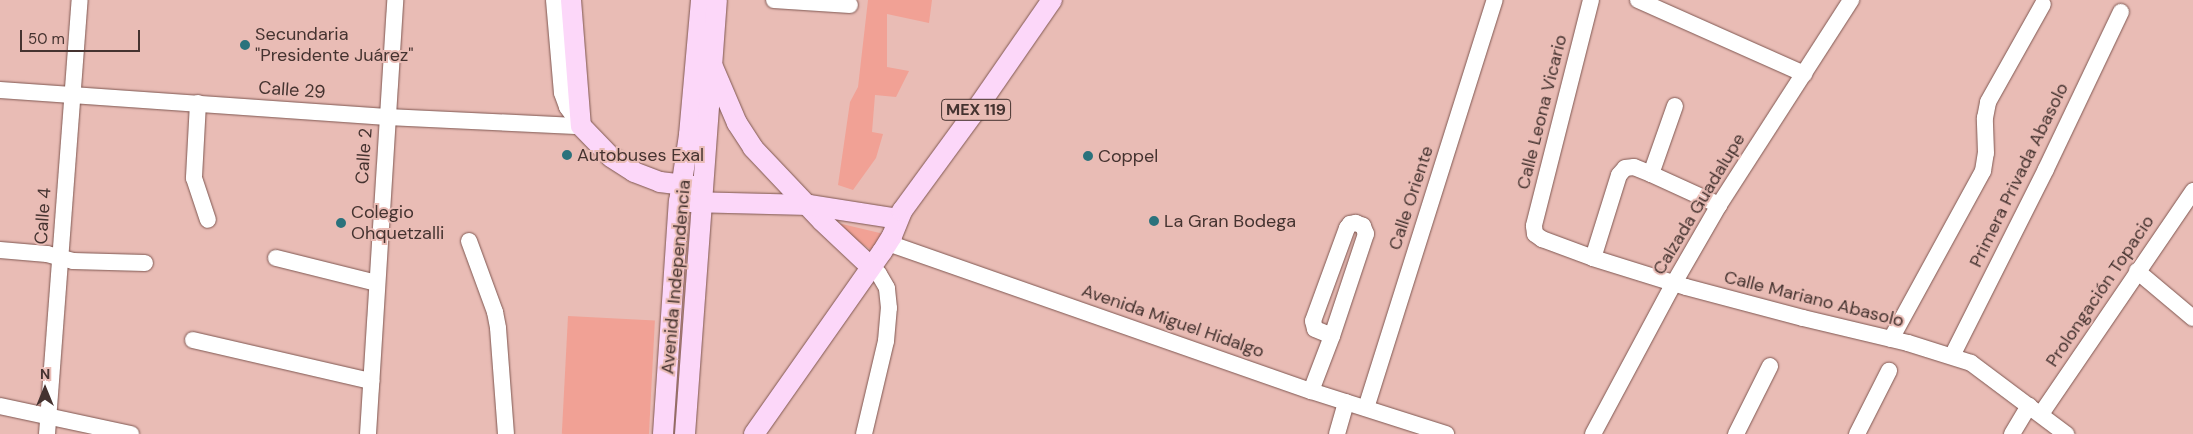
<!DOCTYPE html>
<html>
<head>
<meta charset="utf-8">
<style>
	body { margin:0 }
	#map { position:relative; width:2193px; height:434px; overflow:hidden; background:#e9bcb5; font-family:"DM Sans",sans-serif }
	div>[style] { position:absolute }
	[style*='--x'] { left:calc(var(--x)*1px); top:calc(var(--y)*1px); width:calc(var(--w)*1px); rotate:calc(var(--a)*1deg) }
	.green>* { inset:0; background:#f1a195; transform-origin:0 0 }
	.roads { filter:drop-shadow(0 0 1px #7f5751) drop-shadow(0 0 1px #7f5751) }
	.minor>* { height:16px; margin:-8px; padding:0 8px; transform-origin:8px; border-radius:8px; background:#fff }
	.major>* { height:20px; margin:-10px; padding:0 10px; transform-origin:10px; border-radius:10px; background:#fcd7f9 }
	.dots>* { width:14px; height:14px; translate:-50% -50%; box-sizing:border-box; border:2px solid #e9bcb5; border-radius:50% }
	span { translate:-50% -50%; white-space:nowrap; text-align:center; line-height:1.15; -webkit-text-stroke:4px #e9bcb5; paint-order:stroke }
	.shield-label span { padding:1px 4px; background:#e9bcb5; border:1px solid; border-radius:4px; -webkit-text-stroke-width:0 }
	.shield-label { font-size:16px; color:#453330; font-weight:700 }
	.poi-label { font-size:18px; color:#453330 }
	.left { translate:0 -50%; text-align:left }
	.street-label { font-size:18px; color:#453330 }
	.north { position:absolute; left:20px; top:364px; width:50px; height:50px; -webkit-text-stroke:4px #e9bcb5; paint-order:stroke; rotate:0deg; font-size:14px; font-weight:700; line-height:20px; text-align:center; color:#453330 }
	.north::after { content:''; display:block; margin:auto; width:18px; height:22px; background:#453330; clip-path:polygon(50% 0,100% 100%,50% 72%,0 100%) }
	.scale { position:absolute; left:20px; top:30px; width:120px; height:22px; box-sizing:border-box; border:2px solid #453330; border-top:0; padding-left:6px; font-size:15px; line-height:18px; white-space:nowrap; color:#453330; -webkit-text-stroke:4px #e9bcb5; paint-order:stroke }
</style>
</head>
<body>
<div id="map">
	<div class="green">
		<div style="clip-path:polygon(868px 0,932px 0,929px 23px,887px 14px,887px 67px,909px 71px,896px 97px,875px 95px,872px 132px,883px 134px,876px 158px,853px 190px,838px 185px,850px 102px,858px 87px)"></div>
		<div style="clip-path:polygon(839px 224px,842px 224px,884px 234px,874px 252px,840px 229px)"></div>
		<div style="left:568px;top:316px;width:87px;height:118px;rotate:3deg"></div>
	</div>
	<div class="roads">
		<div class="minor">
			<div style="--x:554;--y:0;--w:93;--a:85.1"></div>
			<div style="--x:562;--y:93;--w:15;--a:70"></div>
			<div style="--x:567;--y:107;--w:24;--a:54"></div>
			<div style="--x:774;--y:0;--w:76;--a:3.8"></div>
			<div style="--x:1591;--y:0;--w:233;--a:104.2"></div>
			<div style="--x:1534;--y:226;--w:8;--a:83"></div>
			<div style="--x:1535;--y:234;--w:9;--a:36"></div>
			<div style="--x:1542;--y:239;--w:54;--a:20.4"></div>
			<div style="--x:1593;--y:258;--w:97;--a:17.3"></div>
			<div style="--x:1686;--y:287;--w:121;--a:14.8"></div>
			<div style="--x:1803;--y:318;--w:108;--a:13.4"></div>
			<div style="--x:1908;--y:343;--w:66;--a:17.6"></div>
			<div style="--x:1971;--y:363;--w:119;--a:36.8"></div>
			<div style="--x:1638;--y:0;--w:182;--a:24"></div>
			<div style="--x:0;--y:90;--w:388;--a:4"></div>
			<div style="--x:387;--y:117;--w:194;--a:2.7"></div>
			<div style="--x:198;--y:103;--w:75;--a:93.1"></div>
			<div style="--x:194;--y:178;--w:44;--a:71.6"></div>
			<div style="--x:1651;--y:174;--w:72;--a:-70.6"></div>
			<div style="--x:469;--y:241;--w:76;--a:69.9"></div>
			<div style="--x:495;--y:312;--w:16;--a:79"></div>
			<div style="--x:498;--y:328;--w:106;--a:85.7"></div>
			<div style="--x:888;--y:243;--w:448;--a:19.3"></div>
			<div style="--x:1311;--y:391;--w:142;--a:17.7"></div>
			<div style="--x:0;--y:250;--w:47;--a:4.9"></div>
			<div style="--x:47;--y:254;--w:27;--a:15"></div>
			<div style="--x:73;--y:261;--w:72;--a:1.6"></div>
			<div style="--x:276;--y:258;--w:103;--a:14"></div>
			<div style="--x:1593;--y:258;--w:87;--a:-72.6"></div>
			<div style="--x:1619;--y:175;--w:9;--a:-49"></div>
			<div style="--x:1625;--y:168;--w:9;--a:-6"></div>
			<div style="--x:1634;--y:167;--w:18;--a:22"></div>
			<div style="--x:1651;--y:174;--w:75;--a:24.5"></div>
			<div style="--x:2137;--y:271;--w:73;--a:40"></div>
			<div style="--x:1891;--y:339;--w:192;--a:-61.3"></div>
			<div style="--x:1983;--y:171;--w:18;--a:-81"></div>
			<div style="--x:1986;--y:153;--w:35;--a:-92"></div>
			<div style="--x:1985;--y:118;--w:16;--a:-79"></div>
			<div style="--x:1988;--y:102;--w:112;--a:-60.7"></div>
			<div style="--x:193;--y:340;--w:183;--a:13"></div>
			<div style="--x:1952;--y:356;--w:209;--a:-63.3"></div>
			<div style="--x:2046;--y:169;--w:174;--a:-64.5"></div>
			<div style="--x:1311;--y:391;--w:59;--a:-69.1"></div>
			<div style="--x:1332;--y:336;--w:108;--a:-71.6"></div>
			<div style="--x:1366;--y:234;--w:9;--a:-111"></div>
			<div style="--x:1363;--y:226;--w:8;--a:-157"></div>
			<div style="--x:1356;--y:223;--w:6;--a:171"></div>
			<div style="--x:1350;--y:224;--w:5;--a:127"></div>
			<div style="--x:1347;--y:228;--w:99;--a:110.1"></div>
			<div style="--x:1313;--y:321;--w:8;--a:76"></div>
			<div style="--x:1315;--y:329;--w:18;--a:22"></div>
			<div style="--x:0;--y:406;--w:134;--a:12.1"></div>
			<div style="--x:1366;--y:408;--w:428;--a:-72.5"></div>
			<div style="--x:2041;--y:414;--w:270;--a:-55.7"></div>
			<div style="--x:47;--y:434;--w:435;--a:-85.7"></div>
			<div style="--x:368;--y:434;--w:435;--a:-86.4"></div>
			<div style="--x:864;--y:434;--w:96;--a:-76.7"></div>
			<div style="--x:886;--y:341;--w:33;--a:-85"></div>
			<div style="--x:889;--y:308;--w:20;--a:-96"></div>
			<div style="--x:887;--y:288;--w:16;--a:-120"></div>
			<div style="--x:879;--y:274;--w:11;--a:-139"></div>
			<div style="--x:1337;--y:434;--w:33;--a:-74"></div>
			<div style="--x:1593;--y:434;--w:171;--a:-61.8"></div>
			<div style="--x:1674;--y:283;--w:90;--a:-60"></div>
			<div style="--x:1719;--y:205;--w:244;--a:-57.2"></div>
			<div style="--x:1736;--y:434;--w:76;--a:-63.4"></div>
			<div style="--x:1857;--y:434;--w:71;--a:-63.1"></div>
			<div style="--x:2012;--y:434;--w:33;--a:-59"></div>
		</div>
		<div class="major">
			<div style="--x:571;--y:0;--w:126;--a:85.5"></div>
			<div style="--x:581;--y:126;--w:43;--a:45.9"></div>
			<div style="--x:611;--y:157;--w:27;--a:33"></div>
			<div style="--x:634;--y:172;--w:28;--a:21"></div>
			<div style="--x:660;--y:182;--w:35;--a:7"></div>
			<div style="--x:713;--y:67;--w:61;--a:66.8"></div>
			<div style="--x:737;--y:123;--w:30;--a:57"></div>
			<div style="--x:753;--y:148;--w:100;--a:46.6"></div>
			<div style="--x:822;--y:221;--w:67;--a:43.2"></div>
			<div style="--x:689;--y:202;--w:120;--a:1.4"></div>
			<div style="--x:809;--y:205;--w:90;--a:8.9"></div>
			<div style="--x:663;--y:434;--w:233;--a:-86.1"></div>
			<div style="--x:679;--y:202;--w:68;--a:-81.5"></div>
			<div style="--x:689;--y:135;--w:136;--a:-84.9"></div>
			<div style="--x:685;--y:434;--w:435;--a:-85.8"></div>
			<div style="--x:754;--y:434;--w:223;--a:-54.9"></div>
			<div style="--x:882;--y:252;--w:19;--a:-58"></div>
			<div style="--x:892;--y:236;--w:27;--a:-68"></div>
			<div style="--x:902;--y:211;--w:120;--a:-53.8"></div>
			<div style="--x:973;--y:114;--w:139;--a:-55.3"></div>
		</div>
	</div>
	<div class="dots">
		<div style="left:245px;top:45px;background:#2a727c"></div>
		<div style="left:567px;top:155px;background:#2a727c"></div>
		<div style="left:1088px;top:156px;background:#2a727c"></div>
		<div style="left:1154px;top:221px;background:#2a727c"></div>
		<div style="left:341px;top:223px;background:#2a727c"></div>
	</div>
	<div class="shield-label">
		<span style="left:976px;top:110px">MEX 119</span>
	</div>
	<div class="poi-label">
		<span class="left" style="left:255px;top:45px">Secundaria<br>"Presidente Juárez"</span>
		<span class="left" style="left:577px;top:155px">Autobuses Exal</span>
		<span class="left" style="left:1098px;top:156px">Coppel</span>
		<span class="left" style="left:351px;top:223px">Colegio<br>Ohquetzalli</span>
		<span class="left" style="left:1164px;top:221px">La Gran Bodega</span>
	</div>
	<div class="street-label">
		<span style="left:292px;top:90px;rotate:4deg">Calle 29</span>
		<span style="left:1542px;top:112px;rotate:-76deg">Calle Leona Vicario</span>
		<span style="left:364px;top:156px;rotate:-86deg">Calle 2</span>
		<span style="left:2019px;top:175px;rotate:-64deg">Primera Privada Abasolo</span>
		<span style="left:1411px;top:198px;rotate:-72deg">Calle Oriente</span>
		<span style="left:1699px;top:204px;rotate:-59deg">Calzada Guadalupe</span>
		<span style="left:43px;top:216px;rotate:-86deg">Calle 4</span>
		<span style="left:676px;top:277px;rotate:-85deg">Avenida Independencia</span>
		<span style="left:2100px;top:291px;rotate:-56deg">Prolongación Topacio</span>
		<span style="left:1814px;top:299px;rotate:14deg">Calle Mariano Abasolo</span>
		<span style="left:1173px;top:321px;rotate:19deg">Avenida Miguel Hidalgo</span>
	</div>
	<div class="north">N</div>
	<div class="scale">50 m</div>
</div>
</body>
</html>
